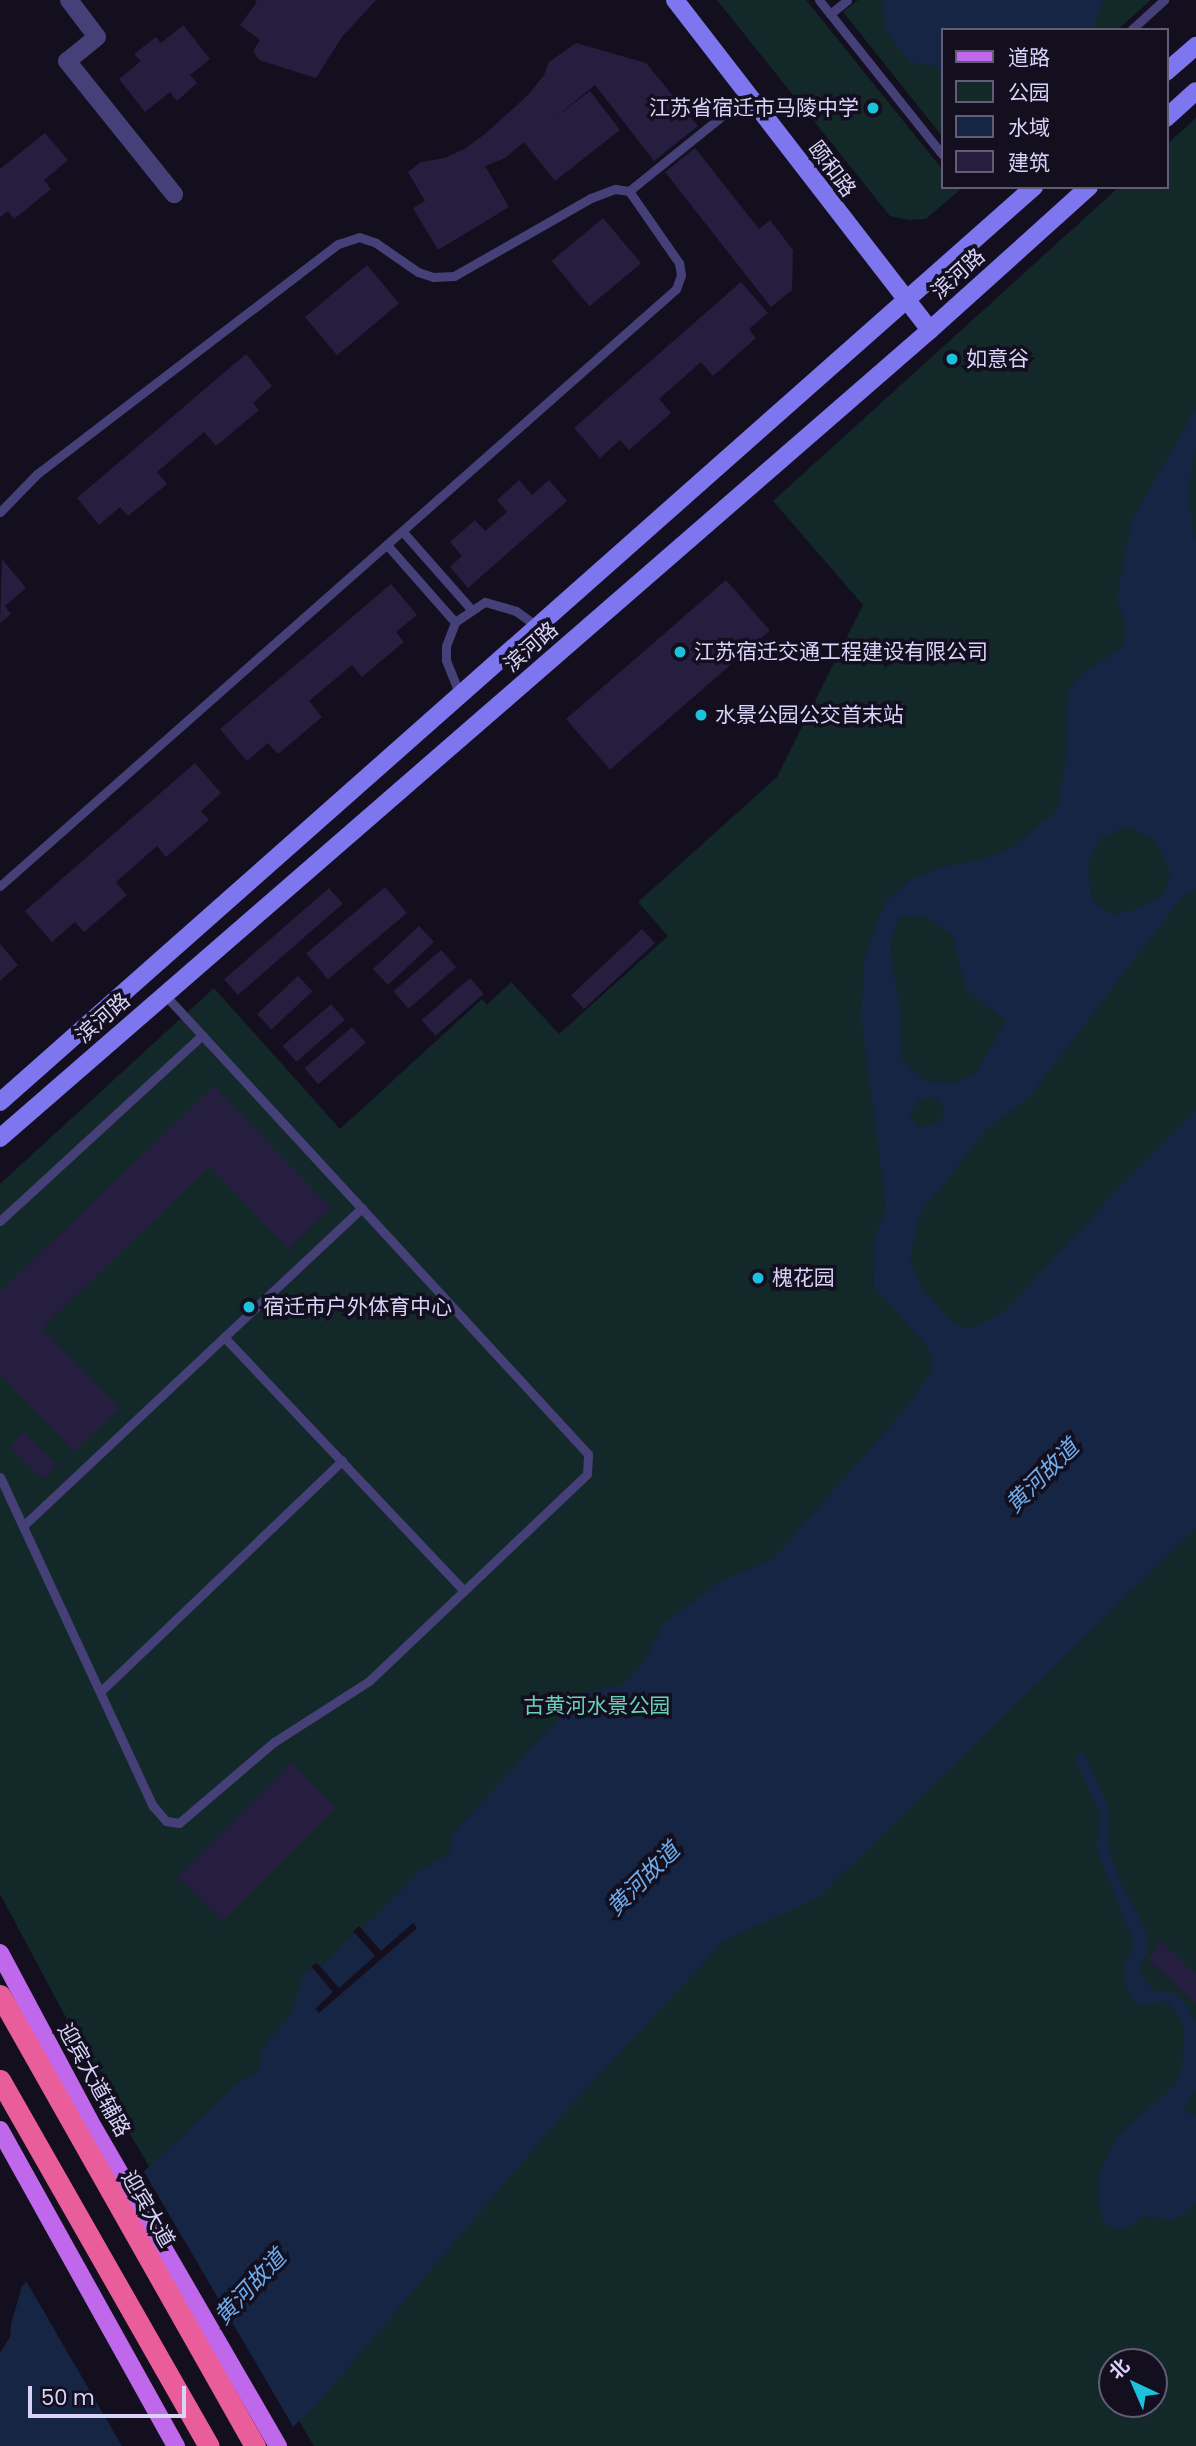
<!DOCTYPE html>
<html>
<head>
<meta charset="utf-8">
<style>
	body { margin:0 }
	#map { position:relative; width:1196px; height:2446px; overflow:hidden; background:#130f1f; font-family:Poppins,"Noto Sans SC",sans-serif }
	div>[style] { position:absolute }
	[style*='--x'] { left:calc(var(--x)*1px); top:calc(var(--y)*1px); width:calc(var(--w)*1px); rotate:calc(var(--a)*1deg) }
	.green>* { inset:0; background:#132828 }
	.water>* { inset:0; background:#152543 }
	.pier>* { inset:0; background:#130f1f }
	.building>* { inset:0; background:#261e3e; transform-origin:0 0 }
	.lane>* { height:9px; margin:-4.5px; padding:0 4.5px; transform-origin:4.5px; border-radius:4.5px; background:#454078 }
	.street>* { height:18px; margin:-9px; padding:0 9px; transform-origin:9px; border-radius:9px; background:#454078 }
	.secondary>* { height:18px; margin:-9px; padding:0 9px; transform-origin:9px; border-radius:9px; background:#7e76ee }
	.primary>* { height:18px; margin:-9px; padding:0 9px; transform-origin:9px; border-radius:9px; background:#c068ec }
	.highway>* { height:21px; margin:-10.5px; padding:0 10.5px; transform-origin:10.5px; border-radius:10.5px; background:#ea5d9b }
	.dots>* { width:19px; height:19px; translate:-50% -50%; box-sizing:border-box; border:4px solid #130f1f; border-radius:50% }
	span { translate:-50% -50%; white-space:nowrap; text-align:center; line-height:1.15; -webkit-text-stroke:7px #130f1f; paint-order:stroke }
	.poi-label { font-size:21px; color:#d9d3f9 }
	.right { translate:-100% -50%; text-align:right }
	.left { translate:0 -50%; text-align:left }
	.street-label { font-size:21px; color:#d9d3f9 }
	.park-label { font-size:21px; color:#69d0ba }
	.water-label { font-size:23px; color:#6eaced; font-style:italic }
	.legend { position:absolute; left:941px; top:28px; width:228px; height:161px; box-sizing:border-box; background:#130f1f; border:2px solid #625d76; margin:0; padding:9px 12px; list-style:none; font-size:21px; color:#d9d3f9 }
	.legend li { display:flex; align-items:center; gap:14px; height:35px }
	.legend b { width:35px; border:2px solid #625d76 }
	.north { position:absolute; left:1098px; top:2348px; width:70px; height:70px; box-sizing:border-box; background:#130f1f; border:2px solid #625d76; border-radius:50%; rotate:316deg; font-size:19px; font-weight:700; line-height:28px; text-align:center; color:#d9d3f9 }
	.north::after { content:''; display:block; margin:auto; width:24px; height:32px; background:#1cc1dc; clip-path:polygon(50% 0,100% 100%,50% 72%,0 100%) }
	.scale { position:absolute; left:28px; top:2386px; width:158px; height:32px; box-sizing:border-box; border:4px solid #d9d3f9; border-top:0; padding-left:9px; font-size:21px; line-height:24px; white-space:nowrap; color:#d9d3f9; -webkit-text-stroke:5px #130f1f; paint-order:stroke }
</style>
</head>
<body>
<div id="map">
	<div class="green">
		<div style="clip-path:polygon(717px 0,806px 0,942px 169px,942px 187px,963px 187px,926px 219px,909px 220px,890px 216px)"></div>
		<div style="clip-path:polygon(858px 0,1150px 0,1150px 1px,1117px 30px,942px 30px,942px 136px,843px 12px)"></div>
		<div style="clip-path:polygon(evenodd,1196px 118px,1196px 2446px,314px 2446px,110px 2100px,0 1894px,0 1184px,214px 988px,340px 1129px,482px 999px,487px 1005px,511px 982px,559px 1034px,668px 936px,638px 902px,777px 777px,863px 605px,773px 501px,1119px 187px,1166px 187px,1166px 145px,1196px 118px,1112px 2362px,1154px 2362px,1154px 2404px,1112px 2404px,1112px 2362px)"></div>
	</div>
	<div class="water">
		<div style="clip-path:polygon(886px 0,1104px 0,1092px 30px,942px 30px,942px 79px,937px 66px,910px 62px,887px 33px,881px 7px)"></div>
		<div style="clip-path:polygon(evenodd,1196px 408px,1196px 445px,1189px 490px,1193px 535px,1196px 539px,1196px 889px,1181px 899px,1029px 1097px,987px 1129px,920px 1214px,910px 1258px,921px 1287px,952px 1322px,969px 1329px,1004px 1312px,1131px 1175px,1196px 1111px,1196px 1528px,819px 1897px,724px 1941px,566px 2111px,317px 2404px,273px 2446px,0 2446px,0 2353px,10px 2337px,11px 2324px,22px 2286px,237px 2084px,258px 2071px,263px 2047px,291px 2015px,303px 1975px,329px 1961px,345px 1942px,374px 1918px,422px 1869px,449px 1854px,452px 1835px,583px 1692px,623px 1685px,645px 1661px,663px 1624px,719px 1582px,773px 1559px,905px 1409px,933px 1369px,928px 1347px,874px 1287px,873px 1243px,886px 1207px,861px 1016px,865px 955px,886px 901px,910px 880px,943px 867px,980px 860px,1011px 848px,1057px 810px,1066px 756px,1068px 692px,1080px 675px,1121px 648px,1127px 632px,1117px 598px,1131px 522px,1196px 408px,1127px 826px,1156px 841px,1170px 873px,1164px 895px,1134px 910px,1112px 915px,1091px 899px,1088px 863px,1100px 839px,1127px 826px,1196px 408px,900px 915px,923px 915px,952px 935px,966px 990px,1006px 1021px,976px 1073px,952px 1084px,924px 1080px,902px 1059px,899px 1007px,890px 945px,900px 915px,1196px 408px,935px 1097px,945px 1109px,939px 1123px,918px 1127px,909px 1115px,918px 1100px,935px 1097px)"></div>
		<div style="clip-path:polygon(1082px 1751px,1108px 1805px,1108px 1843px,1113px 1861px,1123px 1888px,1145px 1927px,1148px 1948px,1141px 1967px,1142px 1977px,1155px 1991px,1172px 1992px,1184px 2001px,1196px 2021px,1196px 2091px,1182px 2111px,1196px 2115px,1196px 2203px,1174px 2221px,1143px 2216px,1127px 2229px,1112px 2228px,1102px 2220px,1097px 2186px,1102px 2167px,1118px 2135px,1176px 2084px,1182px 2068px,1184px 2025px,1170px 2004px,1163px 2001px,1147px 2006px,1136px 2003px,1128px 1994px,1123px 1967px,1135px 1945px,1097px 1851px,1096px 1841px,1101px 1816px,1075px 1760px)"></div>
	</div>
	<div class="pier">
		<div style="clip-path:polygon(413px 1923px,417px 1928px,319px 2013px,315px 2009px,333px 1992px,311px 1966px,317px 1963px,339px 1988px,375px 1956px,353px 1931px,359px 1926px,381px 1951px)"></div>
		<div style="clip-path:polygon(143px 2170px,295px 2430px,278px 2446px,122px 2446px,25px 2279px)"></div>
	</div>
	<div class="building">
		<div style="clip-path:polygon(254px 0,376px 0,342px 37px,316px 78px,259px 60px,253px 51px,260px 40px,240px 25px,257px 2px)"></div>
		<div style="clip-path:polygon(183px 25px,210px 59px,190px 75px,197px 83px,177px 101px,170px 92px,145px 112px,119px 79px,141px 61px,134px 54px,156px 37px,161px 43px)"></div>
		<div style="clip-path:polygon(576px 43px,646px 63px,698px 126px,654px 161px,595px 85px,553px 119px,590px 91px,620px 130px,555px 181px,524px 142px,505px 158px,485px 166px,509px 207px,438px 250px,413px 208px,425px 201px,408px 172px,421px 162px,445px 158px,464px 149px,485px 134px,528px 95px,544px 75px,549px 62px)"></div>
		<div style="clip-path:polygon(45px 133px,68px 160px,44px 180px,51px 189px,14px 219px,8px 211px,0 217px,0 169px)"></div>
		<div style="clip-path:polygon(695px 148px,759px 229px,770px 220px,793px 250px,792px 290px,771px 307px,665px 172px)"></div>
		<div style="left:603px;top:218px;width:59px;height:67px;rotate:50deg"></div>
		<div style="left:367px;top:265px;width:50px;height:81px;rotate:50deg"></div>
		<div style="clip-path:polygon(741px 282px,768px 313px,749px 329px,756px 338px,713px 376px,701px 362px,659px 399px,671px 413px,629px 450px,620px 440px,600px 458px,574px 428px)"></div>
		<div style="clip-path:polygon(246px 354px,272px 386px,253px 403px,259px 410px,216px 446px,204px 432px,157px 472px,167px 484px,128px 516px,120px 507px,99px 525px,77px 498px)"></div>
		<div style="clip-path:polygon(519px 480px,532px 495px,549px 480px,567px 501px,468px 588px,450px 567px,462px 556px,450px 542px,475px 520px,485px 531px,507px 512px,497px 500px)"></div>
		<div style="clip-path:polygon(2px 559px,26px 588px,5px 606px,11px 614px,0 623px)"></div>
		<div style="left:726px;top:580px;width:67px;height:212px;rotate:49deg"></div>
		<div style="clip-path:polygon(391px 584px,417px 615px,396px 632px,404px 642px,362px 677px,352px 665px,309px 701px,322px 717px,278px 754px,268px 743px,247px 761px,220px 729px)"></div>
		<div style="clip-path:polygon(195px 763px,221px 793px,201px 811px,209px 820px,166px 857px,157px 846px,116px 882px,127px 895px,84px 932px,75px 922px,52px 942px,25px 911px)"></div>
		<div style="left:385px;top:887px;width:34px;height:103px;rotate:50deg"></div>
		<div style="left:329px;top:888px;width:21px;height:139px;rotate:49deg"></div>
		<div style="left:419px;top:926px;width:22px;height:63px;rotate:47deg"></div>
		<div style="left:642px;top:929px;width:19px;height:97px;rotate:47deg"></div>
		<div style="clip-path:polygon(0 944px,18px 965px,0 981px)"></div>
		<div style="left:441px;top:950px;width:23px;height:63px;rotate:49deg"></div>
		<div style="left:298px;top:976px;width:21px;height:56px;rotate:47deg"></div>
		<div style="left:470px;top:978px;width:21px;height:64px;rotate:49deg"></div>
		<div style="left:331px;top:1004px;width:21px;height:64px;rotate:49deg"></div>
		<div style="left:352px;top:1027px;width:21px;height:63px;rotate:49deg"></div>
		<div style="clip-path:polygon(214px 1086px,331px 1208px,288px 1249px,210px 1167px,42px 1328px,120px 1408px,74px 1452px,0 1374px,0 1291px)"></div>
		<div style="left:23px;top:1432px;width:47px;height:20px;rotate:44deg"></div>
		<div style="left:291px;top:1763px;width:64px;height:161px;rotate:45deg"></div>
		<div style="clip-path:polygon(1162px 1942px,1196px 1974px,1196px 2004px,1147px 1958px)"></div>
	</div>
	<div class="lane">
		<div style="--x:819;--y:0;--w:197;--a:51.4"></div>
		<div style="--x:830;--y:14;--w:22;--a:-39"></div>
		<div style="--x:1131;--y:30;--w:45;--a:-42.3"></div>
		<div style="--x:0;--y:512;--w:53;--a:-45.8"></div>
		<div style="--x:37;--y:474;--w:379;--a:-37.4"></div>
		<div style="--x:338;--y:244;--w:22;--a:-18"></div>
		<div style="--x:359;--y:237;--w:18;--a:19"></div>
		<div style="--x:376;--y:243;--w:51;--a:34.6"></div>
		<div style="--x:418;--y:272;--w:16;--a:18"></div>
		<div style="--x:433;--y:277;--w:21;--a:-3"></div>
		<div style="--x:454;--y:276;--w:158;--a:-29.7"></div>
		<div style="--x:591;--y:198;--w:26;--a:-21"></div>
		<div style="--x:615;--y:189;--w:14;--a:8"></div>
		<div style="--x:629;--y:191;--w:153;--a:-38.9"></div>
		<div style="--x:403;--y:532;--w:103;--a:48.6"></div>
		<div style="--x:387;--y:545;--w:103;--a:48.6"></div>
		<div style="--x:460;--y:695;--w:38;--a:-112"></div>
		<div style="--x:446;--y:660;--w:14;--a:-90"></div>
		<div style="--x:446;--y:646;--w:26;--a:-69"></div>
		<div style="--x:455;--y:622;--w:36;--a:-34"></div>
		<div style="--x:485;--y:602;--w:32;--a:16"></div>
		<div style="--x:516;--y:611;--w:27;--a:36"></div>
		<div style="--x:0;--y:886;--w:902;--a:-41.45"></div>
		<div style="--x:676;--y:289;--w:15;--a:-70"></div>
		<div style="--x:681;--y:275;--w:12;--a:-99"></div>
		<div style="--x:679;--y:263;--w:88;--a:-124.8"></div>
		<div style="--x:0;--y:1221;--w:275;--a:-42.6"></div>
		<div style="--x:224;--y:1337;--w:349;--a:46.6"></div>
		<div style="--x:0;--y:1477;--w:363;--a:65.1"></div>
		<div style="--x:153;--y:1806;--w:20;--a:49"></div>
		<div style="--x:166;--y:1821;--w:13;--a:9"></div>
		<div style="--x:179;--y:1823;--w:125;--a:-40.5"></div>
		<div style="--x:274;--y:1742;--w:113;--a:-32.7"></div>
		<div style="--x:369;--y:1681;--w:301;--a:-43.5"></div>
		<div style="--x:587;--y:1474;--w:20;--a:-87"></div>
		<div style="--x:588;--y:1454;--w:624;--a:-132.66"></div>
		<div style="--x:23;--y:1526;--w:465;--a:-43.2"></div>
		<div style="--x:100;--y:1692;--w:335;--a:-43.7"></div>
	</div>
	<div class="street">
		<div style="--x:69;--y:0;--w:46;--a:52.9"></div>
		<div style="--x:97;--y:37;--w:38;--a:141"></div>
		<div style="--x:67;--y:61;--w:171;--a:51.2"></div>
	</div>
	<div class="secondary">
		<div style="--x:675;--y:0;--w:417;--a:52.3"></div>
		<div style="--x:1166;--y:72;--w:40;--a:-41"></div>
		<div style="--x:1166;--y:118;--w:40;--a:-42"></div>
		<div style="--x:0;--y:1102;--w:1381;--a:-41.51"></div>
		<div style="--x:0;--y:1138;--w:1232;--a:-40.98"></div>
		<div style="--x:930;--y:330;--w:214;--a:-42"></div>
	</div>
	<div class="primary">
		<div style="--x:0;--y:1953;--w:189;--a:61.9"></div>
		<div style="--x:89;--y:2120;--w:377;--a:59.9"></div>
		<div style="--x:0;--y:2130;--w:362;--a:60.9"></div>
	</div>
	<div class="highway">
		<div style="--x:0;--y:1995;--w:518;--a:60.52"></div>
		<div style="--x:0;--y:2080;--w:421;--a:60.3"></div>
	</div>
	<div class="dots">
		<div style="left:873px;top:108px;background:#1cc1dc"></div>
		<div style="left:952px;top:359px;background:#1cc1dc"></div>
		<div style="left:680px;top:652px;background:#1cc1dc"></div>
		<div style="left:701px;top:715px;background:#1cc1dc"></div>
		<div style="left:758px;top:1278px;background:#1cc1dc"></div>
		<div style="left:249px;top:1307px;background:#1cc1dc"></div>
	</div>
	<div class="poi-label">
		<span class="right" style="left:859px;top:108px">江苏省宿迁市马陵中学</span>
		<span class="left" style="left:966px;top:359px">如意谷</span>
		<span class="left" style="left:694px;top:652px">江苏宿迁交通工程建设有限公司</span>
		<span class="left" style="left:715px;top:715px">水景公园公交首末站</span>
		<span class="left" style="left:772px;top:1278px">槐花园</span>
		<span class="left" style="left:263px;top:1307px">宿迁市户外体育中心</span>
	</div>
	<div class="street-label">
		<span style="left:832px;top:169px;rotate:53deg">颐和路</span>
		<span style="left:958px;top:274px;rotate:-42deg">滨河路</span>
		<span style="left:531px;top:647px;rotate:-41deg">滨河路</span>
		<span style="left:103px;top:1018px;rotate:-41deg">滨河路</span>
		<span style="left:94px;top:2080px;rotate:61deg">迎宾大道辅路</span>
		<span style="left:148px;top:2209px;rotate:60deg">迎宾大道</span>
	</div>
	<div class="park-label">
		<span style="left:597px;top:1706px">古黄河水景公园</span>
	</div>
	<div class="water-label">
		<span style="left:1042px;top:1476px;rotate:-45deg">黄河故道</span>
		<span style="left:643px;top:1879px;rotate:-45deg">黄河故道</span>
		<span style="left:250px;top:2287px;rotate:-47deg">黄河故道</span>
	</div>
	<ul class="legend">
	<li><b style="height:9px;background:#c068ec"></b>道路</li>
	<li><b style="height:19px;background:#132828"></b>公园</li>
	<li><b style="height:19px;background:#152543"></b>水域</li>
	<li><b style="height:19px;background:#261e3e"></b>建筑</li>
	</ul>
	<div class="north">北</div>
	<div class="scale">50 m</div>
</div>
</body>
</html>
